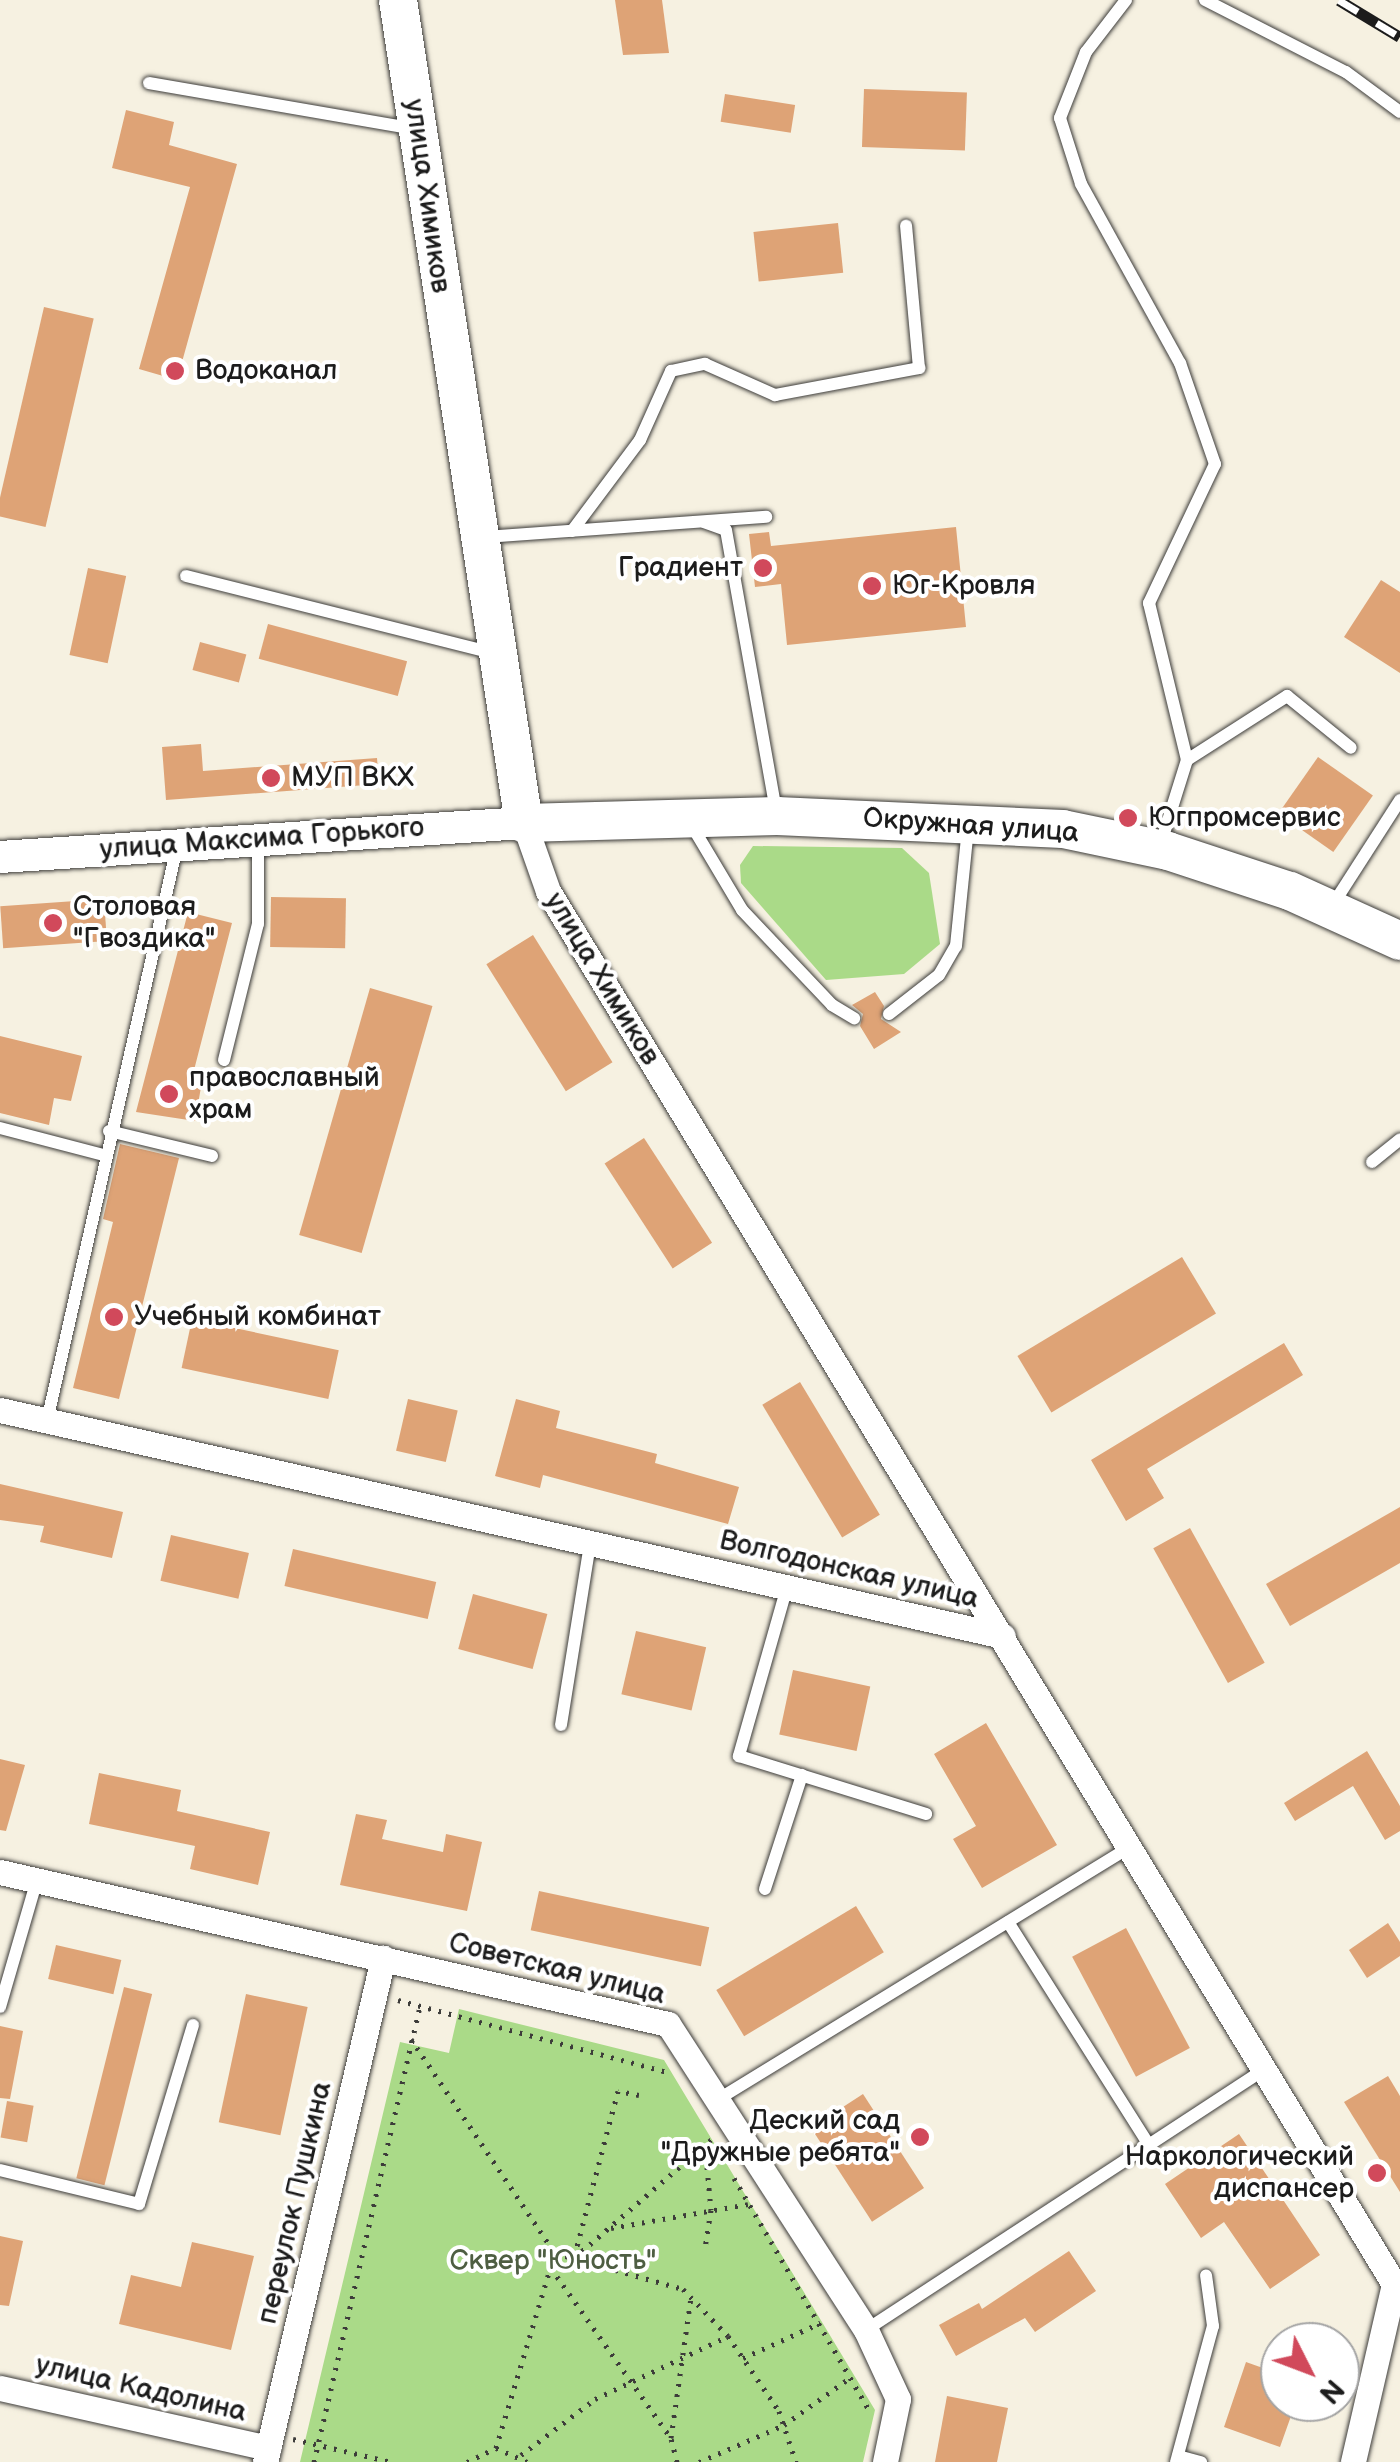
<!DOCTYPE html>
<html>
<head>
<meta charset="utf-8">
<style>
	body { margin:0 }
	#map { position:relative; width:1400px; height:2462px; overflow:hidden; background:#f6f1e1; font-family:"Balsamiq Sans",sans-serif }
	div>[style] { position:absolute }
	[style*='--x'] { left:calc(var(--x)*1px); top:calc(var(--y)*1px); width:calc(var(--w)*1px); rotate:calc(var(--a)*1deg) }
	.green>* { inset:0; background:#aada88 }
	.building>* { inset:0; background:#dea376; transform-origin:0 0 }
	.path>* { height:5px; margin-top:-2.5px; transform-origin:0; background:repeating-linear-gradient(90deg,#3d3c3a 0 2.5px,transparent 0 10.5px) }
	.roads { filter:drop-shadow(0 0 2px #3d3c3a) drop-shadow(0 0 2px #3d3c3a) }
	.service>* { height:12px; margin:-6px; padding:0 6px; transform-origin:6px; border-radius:6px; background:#fff }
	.minor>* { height:25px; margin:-12.5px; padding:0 12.5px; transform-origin:12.5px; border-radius:12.5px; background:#fff }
	.tertiary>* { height:32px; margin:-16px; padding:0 16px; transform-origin:16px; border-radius:16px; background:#fff }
	.secondary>* { height:38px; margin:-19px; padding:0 19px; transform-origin:19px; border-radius:19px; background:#fff }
	.rail>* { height:11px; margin-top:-5.5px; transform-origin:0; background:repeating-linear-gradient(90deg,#fff 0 22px,#1c1c1c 0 44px); box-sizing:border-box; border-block:2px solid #1c1c1c }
	.dots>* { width:28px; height:28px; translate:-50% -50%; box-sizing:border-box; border:5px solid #fff; border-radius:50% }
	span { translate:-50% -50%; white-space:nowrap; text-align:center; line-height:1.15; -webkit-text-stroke:8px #fff; paint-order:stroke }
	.street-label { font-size:28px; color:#1c1c1c }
	.poi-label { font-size:28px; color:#1c1c1c }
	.left { translate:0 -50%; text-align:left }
	.right { translate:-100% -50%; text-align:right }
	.park-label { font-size:28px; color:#4e5e42 }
	.north { position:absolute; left:1260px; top:2322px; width:100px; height:100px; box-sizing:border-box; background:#fff; border:2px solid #a4a4a4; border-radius:50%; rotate:132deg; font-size:28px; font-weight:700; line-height:40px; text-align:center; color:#1c1c1c }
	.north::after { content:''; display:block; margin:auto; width:35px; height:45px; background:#d1495b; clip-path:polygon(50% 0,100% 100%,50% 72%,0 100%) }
</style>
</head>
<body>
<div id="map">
	<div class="green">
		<div style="clip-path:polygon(753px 846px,902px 848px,929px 873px,940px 944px,904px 974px,826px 980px,741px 883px,740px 865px)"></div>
		<div style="clip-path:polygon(459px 2009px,664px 2060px,875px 2410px,863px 2462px,300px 2462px,400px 2042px,449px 2053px)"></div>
	</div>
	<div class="building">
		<div style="clip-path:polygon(615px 0,662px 0,669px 53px,623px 55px)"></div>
		<div style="left:864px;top:89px;width:103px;height:58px;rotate:2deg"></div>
		<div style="left:725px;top:94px;width:71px;height:28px;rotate:9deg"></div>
		<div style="clip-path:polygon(126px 110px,174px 122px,169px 145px,237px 164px,177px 380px,139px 369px,190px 187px,112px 168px)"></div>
		<div style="left:838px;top:223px;width:50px;height:85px;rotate:84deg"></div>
		<div style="left:44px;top:307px;width:51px;height:214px;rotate:13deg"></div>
		<div style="clip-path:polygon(956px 527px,966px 627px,787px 645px,781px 584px,755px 587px,749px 534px,769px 532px,771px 546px)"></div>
		<div style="left:88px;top:568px;width:39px;height:89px;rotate:12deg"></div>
		<div style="clip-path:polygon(1381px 580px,1400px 592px,1400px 673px,1344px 637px)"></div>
		<div style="left:268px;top:624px;width:144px;height:36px;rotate:15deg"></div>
		<div style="left:200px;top:642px;width:48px;height:29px;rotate:15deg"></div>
		<div style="clip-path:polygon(201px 744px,203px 771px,377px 758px,379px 784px,166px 800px,162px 747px)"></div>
		<div style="left:1318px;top:757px;width:67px;height:69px;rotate:35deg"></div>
		<div style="left:271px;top:897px;width:75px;height:50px;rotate:1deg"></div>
		<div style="left:104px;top:899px;width:42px;height:104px;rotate:86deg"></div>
		<div style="clip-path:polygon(188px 912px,232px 923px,193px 1074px,203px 1076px,195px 1121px,136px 1112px)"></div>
		<div style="left:533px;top:935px;width:150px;height:55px;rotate:58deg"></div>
		<div style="left:370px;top:988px;width:65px;height:257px;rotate:16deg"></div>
		<div style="clip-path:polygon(875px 992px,884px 1006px,881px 1019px,901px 1032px,874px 1049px,860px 1026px,863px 1014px,852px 1005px)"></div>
		<div style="clip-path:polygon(0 1036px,82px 1056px,71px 1101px,54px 1098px,49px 1125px,0 1113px)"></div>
		<div style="left:644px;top:1138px;width:125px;height:47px;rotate:57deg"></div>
		<div style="clip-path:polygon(120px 1144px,179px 1158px,119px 1399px,73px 1388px,113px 1222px,103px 1219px)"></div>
		<div style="left:1182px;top:1257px;width:66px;height:192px;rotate:59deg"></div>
		<div style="left:192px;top:1319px;width:150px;height:50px;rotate:12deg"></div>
		<div style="clip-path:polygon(1284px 1343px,1303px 1375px,1147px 1469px,1164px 1498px,1126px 1521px,1091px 1460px)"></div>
		<div style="left:800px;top:1382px;width:155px;height:44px;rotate:59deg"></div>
		<div style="left:408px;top:1399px;width:51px;height:53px;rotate:13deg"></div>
		<div style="clip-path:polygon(516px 1399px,560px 1411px,556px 1428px,657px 1454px,655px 1463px,739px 1487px,728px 1524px,543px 1475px,540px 1488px,495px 1476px)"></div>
		<div style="clip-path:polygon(0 1484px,123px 1512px,112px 1558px,40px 1542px,44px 1526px,0 1520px)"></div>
		<div style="clip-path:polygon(1400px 1507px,1400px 1563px,1290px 1626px,1266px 1584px)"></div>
		<div style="left:1190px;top:1528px;width:154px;height:42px;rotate:61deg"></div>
		<div style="left:171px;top:1535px;width:80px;height:47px;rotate:13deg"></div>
		<div style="left:293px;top:1549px;width:147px;height:38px;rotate:13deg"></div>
		<div style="left:473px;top:1594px;width:77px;height:57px;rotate:15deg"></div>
		<div style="left:636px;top:1631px;width:72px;height:65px;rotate:13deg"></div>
		<div style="left:793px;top:1670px;width:79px;height:66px;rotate:12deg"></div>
		<div style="clip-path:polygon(986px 1723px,1057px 1845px,982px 1888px,953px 1839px,976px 1826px,934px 1754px)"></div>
		<div style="clip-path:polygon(1367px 1751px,1400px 1806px,1400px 1831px,1385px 1840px,1353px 1786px,1295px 1821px,1284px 1803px)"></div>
		<div style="clip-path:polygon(0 1759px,25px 1765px,6px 1831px,0 1830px)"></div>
		<div style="clip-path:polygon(99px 1773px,181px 1790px,177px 1811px,270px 1832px,258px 1885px,190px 1869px,195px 1846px,89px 1824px)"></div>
		<div style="clip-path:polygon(356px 1814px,387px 1820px,382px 1839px,443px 1852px,446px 1834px,482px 1842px,467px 1911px,340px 1885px)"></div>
		<div style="left:539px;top:1891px;width:174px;height:40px;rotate:12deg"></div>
		<div style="left:856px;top:1906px;width:54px;height:163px;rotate:59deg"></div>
		<div style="clip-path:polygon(1388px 1923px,1400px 1942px,1400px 1956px,1367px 1978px,1349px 1950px)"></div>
		<div style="left:1126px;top:1928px;width:136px;height:61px;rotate:62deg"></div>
		<div style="left:56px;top:1945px;width:67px;height:35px;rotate:13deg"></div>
		<div style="left:124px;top:1987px;width:29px;height:197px;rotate:14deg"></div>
		<div style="left:246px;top:1994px;width:63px;height:131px;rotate:12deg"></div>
		<div style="clip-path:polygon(0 2026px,23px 2031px,10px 2099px,0 2098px)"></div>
		<div style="clip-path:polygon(1388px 2076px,1400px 2096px,1400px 2192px,1344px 2102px)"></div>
		<div style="left:863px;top:2094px;width:112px;height:62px;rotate:57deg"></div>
		<div style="left:7px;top:2101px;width:27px;height:37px;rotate:10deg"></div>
		<div style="clip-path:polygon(1239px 2134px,1320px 2255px,1270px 2289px,1224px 2222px,1201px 2238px,1165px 2184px)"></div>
		<div style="clip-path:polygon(0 2236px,23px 2241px,9px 2306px,0 2305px)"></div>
		<div style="clip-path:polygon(192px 2242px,254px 2256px,231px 2350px,119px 2324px,131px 2275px,181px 2287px)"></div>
		<div style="clip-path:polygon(1069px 2251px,1096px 2291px,1035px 2332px,1025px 2318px,956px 2356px,939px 2325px,979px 2303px,982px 2309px)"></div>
		<div style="clip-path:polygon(1246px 2362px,1280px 2374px,1280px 2402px,1296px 2402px,1280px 2447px,1224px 2427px)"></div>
		<div style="clip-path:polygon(947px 2396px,1008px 2408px,997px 2462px,935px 2462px)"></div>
	</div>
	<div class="path">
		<div style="--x:398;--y:2000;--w:278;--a:15"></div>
		<div style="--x:411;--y:2039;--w:258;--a:56.1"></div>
		<div style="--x:555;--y:2253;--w:133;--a:15.7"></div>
		<div style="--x:683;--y:2289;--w:65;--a:46.2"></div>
		<div style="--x:728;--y:2336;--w:91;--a:55.8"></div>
		<div style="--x:779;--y:2411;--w:54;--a:71.6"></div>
		<div style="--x:639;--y:2095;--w:21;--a:-169"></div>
		<div style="--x:618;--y:2091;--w:173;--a:104.8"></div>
		<div style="--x:574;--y:2258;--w:182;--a:-40.8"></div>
		<div style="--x:705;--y:2146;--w:64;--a:84.6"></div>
		<div style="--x:711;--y:2210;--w:36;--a:99"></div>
		<div style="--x:734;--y:2178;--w:268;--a:59.8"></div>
		<div style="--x:611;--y:2228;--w:139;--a:-9.9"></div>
		<div style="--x:551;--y:2268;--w:208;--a:54.8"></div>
		<div style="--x:743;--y:2358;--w:85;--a:-24.4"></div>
		<div style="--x:293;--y:2439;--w:102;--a:13.1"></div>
		<div style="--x:496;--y:2448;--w:204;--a:-73.2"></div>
		<div style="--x:521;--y:2455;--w:93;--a:-37.1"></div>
		<div style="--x:595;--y:2399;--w:147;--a:-25.3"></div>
		<div style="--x:314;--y:2462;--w:468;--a:-76.9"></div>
		<div style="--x:467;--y:2462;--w:32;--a:-26"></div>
		<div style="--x:496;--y:2448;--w:35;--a:24"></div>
		<div style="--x:677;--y:2462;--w:25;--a:-104"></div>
		<div style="--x:671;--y:2438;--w:141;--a:-81.9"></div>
		<div style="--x:699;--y:2462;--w:93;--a:-23.5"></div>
		<div style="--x:784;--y:2425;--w:82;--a:-35.6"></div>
	</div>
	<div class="roads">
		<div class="service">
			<div style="--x:1126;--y:0;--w:66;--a:127.6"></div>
			<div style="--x:1086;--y:52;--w:71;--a:111.5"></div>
			<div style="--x:1060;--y:118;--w:69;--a:72.3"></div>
			<div style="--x:1081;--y:184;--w:205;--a:61.1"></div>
			<div style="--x:1180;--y:363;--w:107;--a:70.9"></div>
			<div style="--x:1215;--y:464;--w:154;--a:115.4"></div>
			<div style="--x:1149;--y:603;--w:162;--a:76.4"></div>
			<div style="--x:1205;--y:0;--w:158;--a:27.1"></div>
			<div style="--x:1346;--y:72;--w:67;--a:36.5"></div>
			<div style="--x:149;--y:83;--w:270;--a:9.8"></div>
			<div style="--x:704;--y:522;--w:23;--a:20"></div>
			<div style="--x:726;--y:530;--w:284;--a:79.9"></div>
			<div style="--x:572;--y:531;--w:114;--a:-53.2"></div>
			<div style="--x:640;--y:440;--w:76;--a:-65.8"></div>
			<div style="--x:671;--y:371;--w:35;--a:-12"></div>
			<div style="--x:705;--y:364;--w:77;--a:23.9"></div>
			<div style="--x:775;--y:395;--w:147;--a:-10.6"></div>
			<div style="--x:919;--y:368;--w:143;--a:-95.2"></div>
			<div style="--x:485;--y:537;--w:282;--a:-4.1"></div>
			<div style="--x:186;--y:576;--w:317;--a:14.1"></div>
			<div style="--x:692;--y:826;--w:98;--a:59.2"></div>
			<div style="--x:742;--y:910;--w:131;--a:46.5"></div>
			<div style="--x:832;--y:1005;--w:26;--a:31"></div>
			<div style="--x:1160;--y:846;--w:90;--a:-72.6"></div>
			<div style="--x:1187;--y:760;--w:119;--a:-32.6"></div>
			<div style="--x:1287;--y:696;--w:82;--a:39.1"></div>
			<div style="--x:1332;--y:906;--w:126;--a:-57.3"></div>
			<div style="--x:889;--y:1014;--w:63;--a:-38"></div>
			<div style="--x:939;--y:975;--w:34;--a:-60"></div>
			<div style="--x:956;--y:946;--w:120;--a:-84.2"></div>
			<div style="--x:224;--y:1060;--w:140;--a:-76"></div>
			<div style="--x:258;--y:924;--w:82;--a:-90"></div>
			<div style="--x:0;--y:1128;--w:107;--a:14.6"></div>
			<div style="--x:109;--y:1131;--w:106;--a:13.6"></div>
			<div style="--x:1372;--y:1162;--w:36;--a:-39"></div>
			<div style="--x:47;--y:1421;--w:589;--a:-77.24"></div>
			<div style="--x:787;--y:1587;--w:176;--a:105.9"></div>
			<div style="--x:739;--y:1756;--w:196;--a:17.2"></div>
			<div style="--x:561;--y:1725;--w:184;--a:-80.9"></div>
			<div style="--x:765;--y:1889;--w:120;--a:-72"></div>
			<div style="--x:1008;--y:1922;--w:264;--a:57.7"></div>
			<div style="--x:0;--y:2007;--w:132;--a:-73.8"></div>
			<div style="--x:717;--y:2100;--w:486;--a:-31.5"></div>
			<div style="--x:0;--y:2170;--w:143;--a:13.7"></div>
			<div style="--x:139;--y:2204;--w:187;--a:-73.2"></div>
			<div style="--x:866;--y:2330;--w:475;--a:-33.2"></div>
			<div style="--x:1178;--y:2456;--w:24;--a:15"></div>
			<div style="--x:1176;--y:2462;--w:141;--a:-74.8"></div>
			<div style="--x:1213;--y:2326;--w:51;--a:-97.8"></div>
		</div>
		<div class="minor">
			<div style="--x:524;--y:823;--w:72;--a:70.6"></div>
			<div style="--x:548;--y:891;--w:1630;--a:58.73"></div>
			<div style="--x:1394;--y:2284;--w:183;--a:103"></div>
			<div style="--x:0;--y:1410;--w:1028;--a:12.7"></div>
			<div style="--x:0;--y:1872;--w:685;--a:12.82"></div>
			<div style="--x:668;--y:2024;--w:364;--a:57.1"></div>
			<div style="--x:866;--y:2330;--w:76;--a:65.1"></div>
			<div style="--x:898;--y:2399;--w:64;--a:101.7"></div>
			<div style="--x:0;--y:2388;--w:275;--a:12.6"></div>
			<div style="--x:265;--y:2462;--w:518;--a:-76.82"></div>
		</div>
		<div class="tertiary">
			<div style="--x:0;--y:857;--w:525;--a:-3.71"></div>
		</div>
		<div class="secondary">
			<div style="--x:398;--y:0;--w:833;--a:81.3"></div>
			<div style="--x:524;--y:823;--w:253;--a:-1.6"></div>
			<div style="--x:777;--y:816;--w:286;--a:2.6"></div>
			<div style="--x:1063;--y:829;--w:107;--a:11.8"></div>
			<div style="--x:1168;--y:851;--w:128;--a:18.2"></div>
			<div style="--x:1290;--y:891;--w:121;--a:24.4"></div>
		</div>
	</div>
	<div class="rail">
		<div style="--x:1339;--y:0;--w:71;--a:31.2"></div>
	</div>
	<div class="dots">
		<div style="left:175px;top:371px;background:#d1495b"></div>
		<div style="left:763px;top:568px;background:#d1495b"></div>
		<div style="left:872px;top:586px;background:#d1495b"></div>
		<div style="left:271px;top:778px;background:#d1495b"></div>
		<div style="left:1128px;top:818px;background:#d1495b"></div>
		<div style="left:53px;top:923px;background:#d1495b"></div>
		<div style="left:169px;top:1094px;background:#d1495b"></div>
		<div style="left:114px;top:1317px;background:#d1495b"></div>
		<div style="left:920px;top:2137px;background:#d1495b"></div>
		<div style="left:1377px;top:2173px;background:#d1495b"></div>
	</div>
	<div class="street-label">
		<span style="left:427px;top:196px;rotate:82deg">улица Химиков</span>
		<span style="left:971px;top:826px;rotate:4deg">Окружная улица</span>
		<span style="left:262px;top:839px;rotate:-4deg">улица Максима Горького</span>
		<span style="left:602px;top:979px;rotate:59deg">улица Химиков</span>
		<span style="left:849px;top:1570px;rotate:13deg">Волгодонская улица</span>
		<span style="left:557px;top:1969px;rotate:14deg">Советская улица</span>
		<span style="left:295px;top:2203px;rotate:-77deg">переулок Пушкина</span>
		<span style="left:141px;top:2389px;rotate:13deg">улица Кадолина</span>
	</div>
	<div class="poi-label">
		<span class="left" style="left:195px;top:371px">Водоканал</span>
		<span class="right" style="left:743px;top:568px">Градиент</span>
		<span class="left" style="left:892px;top:586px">Юг-Кровля</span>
		<span class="left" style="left:291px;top:778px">МУП ВКХ</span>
		<span class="left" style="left:1148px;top:818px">Югпромсервис</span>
		<span class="left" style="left:73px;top:923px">Столовая<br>"Гвоздика"</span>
		<span class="left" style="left:189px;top:1094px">православный<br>храм</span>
		<span class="left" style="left:134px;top:1317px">Учебный комбинат</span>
		<span class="right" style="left:900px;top:2137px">Деский сад<br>"Дружные ребята"</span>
		<span class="right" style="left:1354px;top:2173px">Наркологический<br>диспансер</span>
	</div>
	<div class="park-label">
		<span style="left:553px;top:2261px">Сквер "Юность"</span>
	</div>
	<div class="north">N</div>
</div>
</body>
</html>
